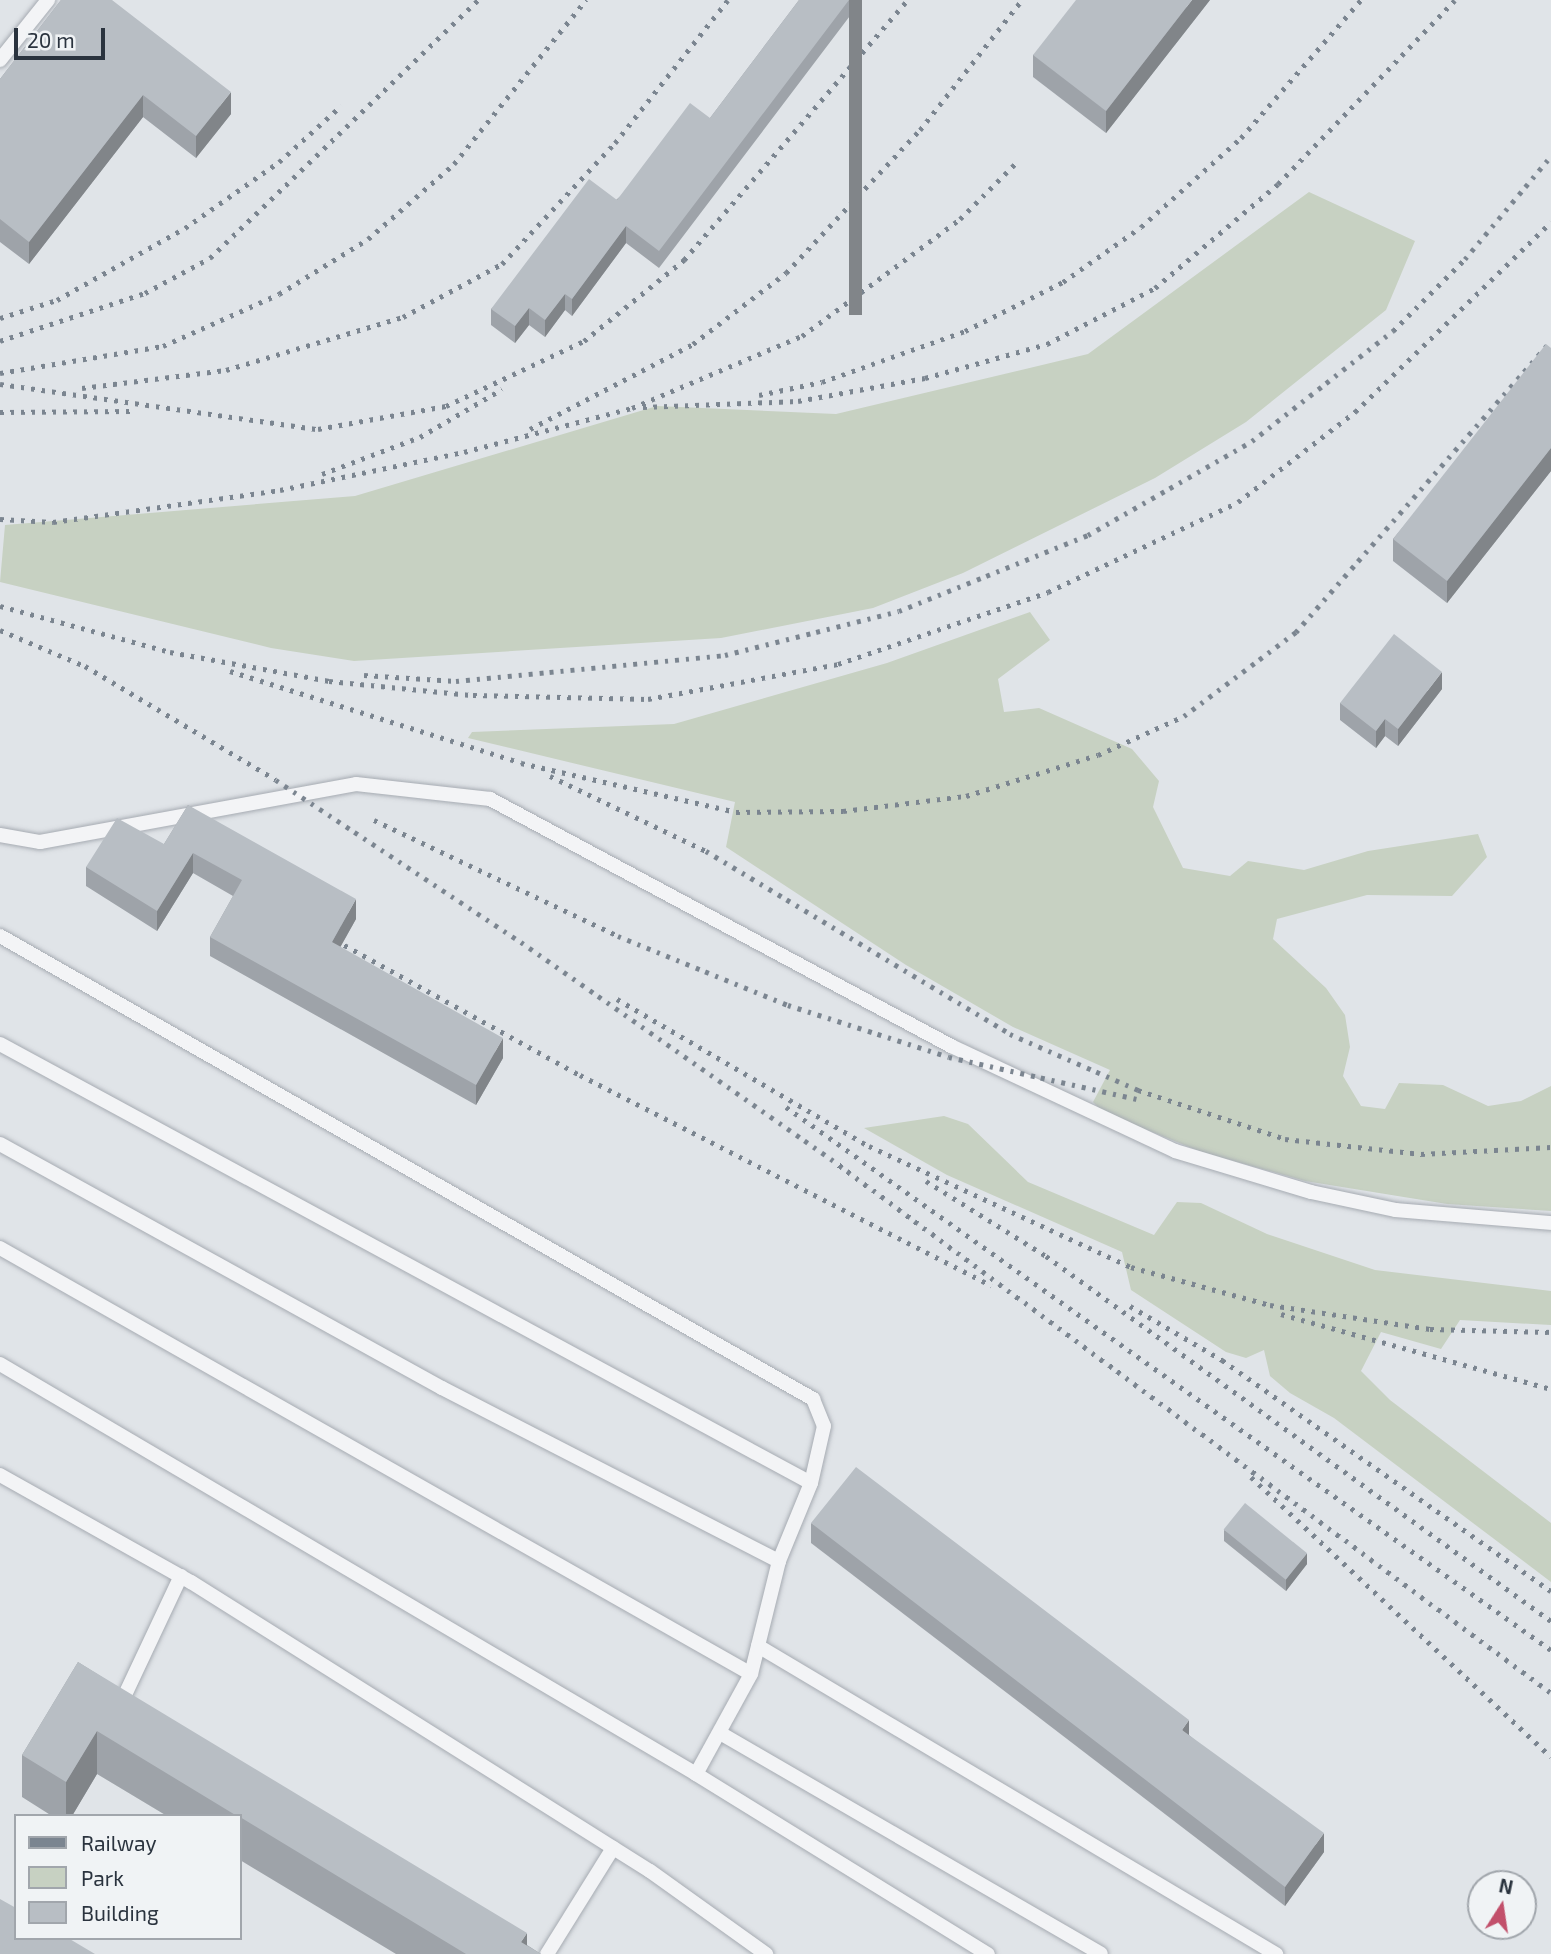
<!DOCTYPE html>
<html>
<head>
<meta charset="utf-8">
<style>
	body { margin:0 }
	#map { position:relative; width:1551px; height:1954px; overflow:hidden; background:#e0e4e8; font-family:"Exo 2",sans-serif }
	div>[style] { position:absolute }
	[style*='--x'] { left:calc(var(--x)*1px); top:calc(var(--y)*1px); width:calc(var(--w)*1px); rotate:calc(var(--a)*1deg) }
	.green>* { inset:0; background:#c7d1c2 }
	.roads { filter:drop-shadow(0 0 2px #a6abb2) drop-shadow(0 0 2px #a6abb2) }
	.service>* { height:14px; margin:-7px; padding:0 7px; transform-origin:7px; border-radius:7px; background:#f3f4f6 }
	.rail>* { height:5px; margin-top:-2.5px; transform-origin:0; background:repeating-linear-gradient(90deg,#7b8590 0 3.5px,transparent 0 10.5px) }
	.wall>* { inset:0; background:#9ea3a9 }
	.shaded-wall>* { inset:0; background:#818589; transform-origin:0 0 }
	.building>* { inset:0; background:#b8bec4; transform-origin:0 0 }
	span { translate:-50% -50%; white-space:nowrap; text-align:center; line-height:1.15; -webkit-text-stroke:6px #f0f3f5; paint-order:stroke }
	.legend { position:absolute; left:14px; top:1814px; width:228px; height:126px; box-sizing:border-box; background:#f0f3f5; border:2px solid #a1a6ac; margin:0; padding:9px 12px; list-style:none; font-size:21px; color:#2a333e }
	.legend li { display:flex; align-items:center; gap:14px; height:35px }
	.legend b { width:35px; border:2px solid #a1a6ac }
	.north { position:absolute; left:1467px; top:1870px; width:70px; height:70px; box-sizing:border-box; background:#f0f3f5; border:2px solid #a1a6ac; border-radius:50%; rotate:12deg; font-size:19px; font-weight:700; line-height:28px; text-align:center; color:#2a333e }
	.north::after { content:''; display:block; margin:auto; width:24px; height:32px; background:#c2506b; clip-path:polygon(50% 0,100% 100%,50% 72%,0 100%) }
	.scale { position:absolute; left:14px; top:28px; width:91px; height:32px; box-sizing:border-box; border:4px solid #2a333e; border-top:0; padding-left:9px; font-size:21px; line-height:24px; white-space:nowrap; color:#2a333e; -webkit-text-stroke:5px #f0f3f5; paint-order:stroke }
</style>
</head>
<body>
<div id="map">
	<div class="green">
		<div style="clip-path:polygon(1309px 192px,1415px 241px,1386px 310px,1246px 422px,1155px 478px,963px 573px,873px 608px,721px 638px,354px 661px,271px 648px,0 582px,5px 525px,355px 496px,657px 406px,836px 414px,1088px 354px)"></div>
		<div style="clip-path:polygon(1030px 612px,1050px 640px,998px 679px,1004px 712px,1039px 708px,1132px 749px,1159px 781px,1153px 807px,1183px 868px,1230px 876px,1248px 861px,1304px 870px,1368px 851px,1478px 834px,1487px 857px,1452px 896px,1367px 895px,1277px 919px,1273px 939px,1326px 988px,1345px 1015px,1350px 1047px,1343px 1076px,1361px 1106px,1385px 1109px,1399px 1083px,1443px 1085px,1488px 1106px,1521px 1101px,1551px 1086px,1551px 1211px,1447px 1204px,1305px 1181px,1199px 1151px,1103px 1112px,1093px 1102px,1110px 1070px,1013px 1027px,906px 965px,726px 847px,735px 802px,468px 738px,472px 732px,674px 724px,887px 663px)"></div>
		<div style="clip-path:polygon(944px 1116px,968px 1124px,1028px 1182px,1154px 1235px,1177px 1202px,1201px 1203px,1267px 1234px,1375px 1270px,1551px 1291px,1551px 1325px,1460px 1320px,1441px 1349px,1381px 1332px,1361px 1371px,1390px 1400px,1551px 1523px,1551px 1582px,1334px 1418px,1290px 1393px,1270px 1376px,1264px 1350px,1246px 1358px,1226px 1352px,1131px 1290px,1122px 1252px,947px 1175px,864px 1128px)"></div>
	</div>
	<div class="roads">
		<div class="service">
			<div style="--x:0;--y:60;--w:77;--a:-51.3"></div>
			<div style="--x:0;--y:835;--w:41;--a:9.9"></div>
			<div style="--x:40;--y:842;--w:321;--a:-10.4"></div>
			<div style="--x:356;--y:784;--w:135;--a:6.4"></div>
			<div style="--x:490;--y:799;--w:523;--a:28.18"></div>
			<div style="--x:951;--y:1046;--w:247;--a:25.1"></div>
			<div style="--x:1175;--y:1151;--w:142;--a:16.8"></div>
			<div style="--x:1311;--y:1192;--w:87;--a:12"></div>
			<div style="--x:1396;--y:1210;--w:156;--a:4.8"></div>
			<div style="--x:0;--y:936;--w:936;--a:29.66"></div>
			<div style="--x:813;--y:1399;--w:29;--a:68"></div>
			<div style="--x:824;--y:1426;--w:58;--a:102.8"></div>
			<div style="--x:811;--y:1483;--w:84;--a:112.3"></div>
			<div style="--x:779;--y:1561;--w:116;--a:103.9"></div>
			<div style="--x:751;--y:1674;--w:114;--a:118.8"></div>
			<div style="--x:0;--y:1044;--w:922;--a:28.43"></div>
			<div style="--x:0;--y:1144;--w:505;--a:28.9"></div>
			<div style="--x:442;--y:1388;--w:379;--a:27.2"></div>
			<div style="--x:0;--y:1248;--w:863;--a:29.56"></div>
			<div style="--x:0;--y:1364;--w:808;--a:30.5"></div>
			<div style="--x:696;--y:1774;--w:343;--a:31.7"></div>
			<div style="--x:0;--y:1475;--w:219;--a:29.3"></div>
			<div style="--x:191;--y:1582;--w:542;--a:32.2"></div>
			<div style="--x:650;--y:1871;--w:143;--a:35.6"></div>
			<div style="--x:758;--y:1646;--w:603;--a:30.74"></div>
			<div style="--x:123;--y:1699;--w:136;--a:-64.8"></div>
			<div style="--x:720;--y:1733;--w:440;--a:30.1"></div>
			<div style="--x:547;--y:1954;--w:125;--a:-58.1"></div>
		</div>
	</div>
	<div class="rail">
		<div style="--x:0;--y:318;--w:60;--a:-17.5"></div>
		<div style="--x:57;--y:300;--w:147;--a:-29.4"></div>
		<div style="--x:185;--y:228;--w:115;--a:-35.1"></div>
		<div style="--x:279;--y:162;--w:84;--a:-42.1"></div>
		<div style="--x:0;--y:341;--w:153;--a:-18.3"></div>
		<div style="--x:145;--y:293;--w:74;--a:-28.3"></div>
		<div style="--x:210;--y:258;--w:372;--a:-43.9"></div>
		<div style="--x:0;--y:373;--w:165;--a:-9.4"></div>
		<div style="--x:163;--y:346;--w:127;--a:-24.1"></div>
		<div style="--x:279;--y:294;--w:105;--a:-31.7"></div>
		<div style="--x:368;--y:239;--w:114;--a:-41.1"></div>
		<div style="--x:454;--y:164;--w:211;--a:-51.2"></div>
		<div style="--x:0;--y:384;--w:321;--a:8.1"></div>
		<div style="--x:318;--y:429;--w:130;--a:-10.2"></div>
		<div style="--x:446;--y:406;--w:153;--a:-25.2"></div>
		<div style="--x:584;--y:341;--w:129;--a:-39"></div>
		<div style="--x:684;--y:260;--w:343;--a:-49.3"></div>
		<div style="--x:82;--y:388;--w:145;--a:-7.1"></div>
		<div style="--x:226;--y:370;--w:185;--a:-16.7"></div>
		<div style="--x:403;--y:317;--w:112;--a:-28.2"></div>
		<div style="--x:502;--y:264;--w:166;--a:-47"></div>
		<div style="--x:615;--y:143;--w:182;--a:-51.7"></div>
		<div style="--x:759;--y:395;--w:64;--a:-11.7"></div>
		<div style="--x:822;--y:382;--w:152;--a:-19.6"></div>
		<div style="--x:965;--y:331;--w:110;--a:-26.6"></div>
		<div style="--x:1063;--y:282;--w:95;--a:-35.2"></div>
		<div style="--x:1141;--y:227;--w:134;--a:-41.7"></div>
		<div style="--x:1241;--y:138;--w:183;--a:-49"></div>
		<div style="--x:643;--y:407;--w:155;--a:-2.2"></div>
		<div style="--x:798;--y:401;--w:129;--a:-10.3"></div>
		<div style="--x:925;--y:378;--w:127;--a:-15.6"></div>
		<div style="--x:1047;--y:344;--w:122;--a:-27.4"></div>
		<div style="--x:1155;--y:288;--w:161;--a:-40.2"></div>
		<div style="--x:1278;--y:184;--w:255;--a:-46.1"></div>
		<div style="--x:0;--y:412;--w:132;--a:-0.4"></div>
		<div style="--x:530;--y:429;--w:184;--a:-27.5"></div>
		<div style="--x:693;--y:344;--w:117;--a:-37.4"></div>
		<div style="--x:786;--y:273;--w:196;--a:-46.9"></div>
		<div style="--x:920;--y:130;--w:165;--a:-51.9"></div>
		<div style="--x:322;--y:474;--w:105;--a:-20.7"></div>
		<div style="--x:420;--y:437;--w:95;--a:-30.3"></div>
		<div style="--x:0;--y:519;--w:53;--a:3.2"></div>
		<div style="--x:53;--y:522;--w:229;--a:-8"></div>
		<div style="--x:280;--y:490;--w:188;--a:-11.7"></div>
		<div style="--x:464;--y:452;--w:174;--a:-14.7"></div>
		<div style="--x:632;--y:408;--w:185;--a:-23"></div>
		<div style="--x:802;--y:336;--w:197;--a:-36.5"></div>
		<div style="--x:960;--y:219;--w:82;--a:-45"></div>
		<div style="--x:0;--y:606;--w:176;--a:15.1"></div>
		<div style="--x:170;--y:652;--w:162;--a:10.3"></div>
		<div style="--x:329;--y:681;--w:145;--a:5.6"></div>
		<div style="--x:473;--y:695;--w:175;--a:1.3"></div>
		<div style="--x:648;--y:699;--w:193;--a:-10.4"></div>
		<div style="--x:838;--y:664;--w:222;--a:-18.9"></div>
		<div style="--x:1048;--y:592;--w:210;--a:-25.3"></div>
		<div style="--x:1238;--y:502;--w:148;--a:-37.6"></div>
		<div style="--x:1355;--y:412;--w:273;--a:-44.1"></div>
		<div style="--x:0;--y:630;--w:92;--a:23"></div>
		<div style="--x:85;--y:666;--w:222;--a:30.8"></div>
		<div style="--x:276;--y:780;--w:294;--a:33.5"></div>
		<div style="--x:521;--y:942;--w:388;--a:35"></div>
		<div style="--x:839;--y:1165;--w:886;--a:36.56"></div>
		<div style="--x:230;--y:671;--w:305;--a:17.5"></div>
		<div style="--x:521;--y:763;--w:221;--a:12.8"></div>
		<div style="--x:736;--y:812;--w:107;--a:-0.5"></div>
		<div style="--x:843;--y:811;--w:124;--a:-7"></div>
		<div style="--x:966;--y:796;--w:138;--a:-17.3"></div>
		<div style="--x:1098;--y:755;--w:94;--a:-24.4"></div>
		<div style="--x:1184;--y:716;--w:140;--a:-36.9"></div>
		<div style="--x:1296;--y:632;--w:387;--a:-48.8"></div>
		<div style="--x:364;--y:675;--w:92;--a:3.7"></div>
		<div style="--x:456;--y:681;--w:270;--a:-5.5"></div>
		<div style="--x:725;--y:655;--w:179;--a:-14.2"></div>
		<div style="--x:899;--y:611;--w:204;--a:-21.9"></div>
		<div style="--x:1088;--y:535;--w:189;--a:-29.8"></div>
		<div style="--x:1252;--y:441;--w:179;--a:-38"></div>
		<div style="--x:1393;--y:331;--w:102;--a:-45"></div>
		<div style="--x:1465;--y:259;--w:134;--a:-50.1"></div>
		<div style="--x:550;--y:776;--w:173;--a:25.7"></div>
		<div style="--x:706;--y:851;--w:355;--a:31"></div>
		<div style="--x:1010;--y:1034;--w:140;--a:23.6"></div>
		<div style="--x:1138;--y:1090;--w:155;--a:18.4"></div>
		<div style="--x:1285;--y:1139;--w:137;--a:6.3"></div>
		<div style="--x:1421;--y:1154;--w:130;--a:-3.1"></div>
		<div style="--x:374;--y:820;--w:270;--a:25.4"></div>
		<div style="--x:618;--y:936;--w:183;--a:22.1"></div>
		<div style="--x:788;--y:1005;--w:169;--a:17.9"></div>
		<div style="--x:949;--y:1057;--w:197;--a:12.6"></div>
		<div style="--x:326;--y:935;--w:290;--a:28.9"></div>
		<div style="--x:580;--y:1075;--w:462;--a:27.1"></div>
		<div style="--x:617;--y:999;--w:292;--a:30.3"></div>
		<div style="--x:869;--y:1146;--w:289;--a:24.8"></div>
		<div style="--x:1131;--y:1267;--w:144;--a:15.3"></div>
		<div style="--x:1270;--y:1305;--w:162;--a:8.5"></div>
		<div style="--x:1430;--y:1329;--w:121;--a:1.4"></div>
		<div style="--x:786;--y:1107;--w:938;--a:35.37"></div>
		<div style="--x:926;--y:1181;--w:142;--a:32"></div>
		<div style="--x:1046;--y:1256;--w:623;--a:35.86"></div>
		<div style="--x:1130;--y:1306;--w:107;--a:30.4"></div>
		<div style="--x:1222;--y:1360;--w:402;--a:35.1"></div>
		<div style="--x:1281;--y:1314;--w:280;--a:15.5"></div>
		<div style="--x:1251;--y:1477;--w:410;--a:43"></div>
	</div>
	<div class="wall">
		<div style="clip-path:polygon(61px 0,231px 114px,196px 158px,143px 117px,29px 264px,0 242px,0 79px)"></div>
		<div style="clip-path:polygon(799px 0,862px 0,659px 268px,626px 243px,572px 316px,565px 310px,545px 337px,529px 325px,515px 343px,491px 325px,491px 309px,710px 118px)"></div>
		<div style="clip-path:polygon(1210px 0,1106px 133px,1033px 77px,1033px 55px)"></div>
		<div style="clip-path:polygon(1551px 348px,1551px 471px,1447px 603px,1393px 561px,1393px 539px)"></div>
		<div style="clip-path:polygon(1442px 689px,1398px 746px,1385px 736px,1376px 748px,1340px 720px,1340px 703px)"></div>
		<div style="clip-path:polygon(188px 805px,356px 919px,340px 947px,503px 1058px,476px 1105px,210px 956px,210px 937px,233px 896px,193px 873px,157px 931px,86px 886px,86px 867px,164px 844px)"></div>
		<div style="clip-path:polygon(811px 1523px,1189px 1735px,1324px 1852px,1285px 1906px,811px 1543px)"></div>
		<div style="clip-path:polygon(1224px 1530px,1307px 1564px,1286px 1591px,1224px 1541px)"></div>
		<div style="clip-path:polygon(78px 1662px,527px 1945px,541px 1954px,396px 1954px,240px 1860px,240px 1816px,167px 1816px,97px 1774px,72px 1816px,52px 1816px,22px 1797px,22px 1755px)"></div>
	</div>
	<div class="shaded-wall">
		<div style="left:849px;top:0;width:13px;height:315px"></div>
		<div style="clip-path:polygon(1192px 0,1210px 0,1106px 133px,1106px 111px)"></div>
		<div style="clip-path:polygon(231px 92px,231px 114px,196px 158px,196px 136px)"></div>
		<div style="clip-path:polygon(143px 95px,143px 117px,29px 264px,29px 242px)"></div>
		<div style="clip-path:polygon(626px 226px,626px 243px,572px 316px,572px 299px)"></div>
		<div style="clip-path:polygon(565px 294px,565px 310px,545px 337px,545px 320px)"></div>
		<div style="clip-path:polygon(529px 308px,529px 325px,515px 343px,515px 326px)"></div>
		<div style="clip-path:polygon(1551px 448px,1551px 471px,1447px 603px,1447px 581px)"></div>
		<div style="clip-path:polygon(1442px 672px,1442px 689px,1398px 746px,1398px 729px)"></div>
		<div style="clip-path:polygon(1385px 719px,1385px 736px,1376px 748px,1376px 731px)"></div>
		<div style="clip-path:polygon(193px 853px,193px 873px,157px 931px,157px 911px)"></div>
		<div style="clip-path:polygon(356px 899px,356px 919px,332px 962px,332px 942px)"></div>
		<div style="clip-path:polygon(503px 1038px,503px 1058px,476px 1105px,476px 1085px)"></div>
		<div style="clip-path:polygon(1307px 1553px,1307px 1564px,1286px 1591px,1286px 1579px)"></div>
		<div style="clip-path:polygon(1189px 1720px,1189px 1740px,1182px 1730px)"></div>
		<div style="clip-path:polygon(97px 1731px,97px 1774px,72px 1816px,66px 1816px,66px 1782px)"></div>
		<div style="clip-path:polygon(1324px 1833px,1324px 1852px,1285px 1906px,1285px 1887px)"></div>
		<div style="clip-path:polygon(527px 1933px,527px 1954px,521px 1942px)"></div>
	</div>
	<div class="building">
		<div style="clip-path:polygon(61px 0,112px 0,231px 92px,196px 136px,143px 95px,29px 242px,0 219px,0 79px)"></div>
		<div style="clip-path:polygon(799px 0,849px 0,659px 251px,626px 226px,572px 299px,565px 294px,545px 320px,529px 308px,515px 326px,491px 309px,589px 179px,617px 200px,690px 103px,710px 118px)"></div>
		<div style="clip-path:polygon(1076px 0,1192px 0,1106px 111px,1033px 55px)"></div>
		<div style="clip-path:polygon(1546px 344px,1551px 348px,1551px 448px,1447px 581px,1393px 539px)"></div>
		<div style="clip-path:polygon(1394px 634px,1442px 672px,1398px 729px,1385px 719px,1376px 731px,1340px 703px)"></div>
		<div style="clip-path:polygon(188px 805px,356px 899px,332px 942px,503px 1038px,476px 1085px,210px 937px,242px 880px,193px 853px,157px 911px,86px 867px,117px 818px,164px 844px)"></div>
		<div style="clip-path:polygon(856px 1467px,1189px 1720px,1182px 1730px,1324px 1833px,1285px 1887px,811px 1523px)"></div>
		<div style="left:1245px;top:1503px;width:80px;height:34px;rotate:39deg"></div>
		<div style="clip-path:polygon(78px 1662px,527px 1933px,521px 1942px,541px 1954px,466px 1954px,240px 1817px,240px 1816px,237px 1816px,97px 1731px,66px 1782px,22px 1755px)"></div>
		<div style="clip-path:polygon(0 1899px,16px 1908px,16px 1938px,68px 1938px,95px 1954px,0 1954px)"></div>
	</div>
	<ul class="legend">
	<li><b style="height:9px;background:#7b8590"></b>Railway</li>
	<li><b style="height:19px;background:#c7d1c2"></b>Park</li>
	<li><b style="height:19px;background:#b8bec4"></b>Building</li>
	</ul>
	<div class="north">N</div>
	<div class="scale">20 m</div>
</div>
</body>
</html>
